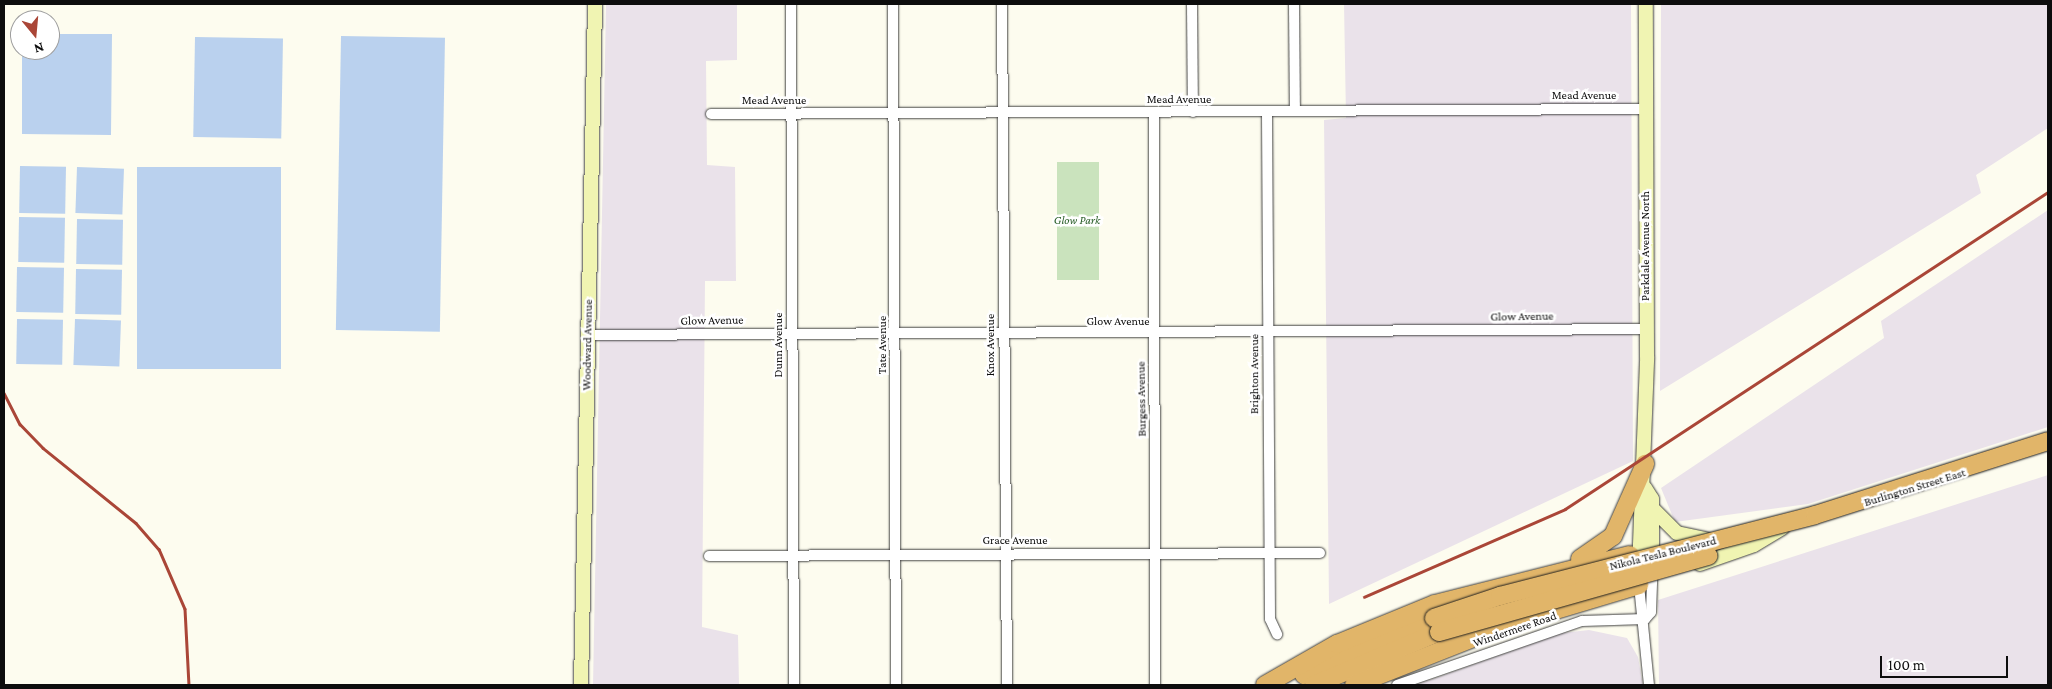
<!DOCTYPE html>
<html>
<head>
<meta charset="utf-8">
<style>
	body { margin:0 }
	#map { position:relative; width:2052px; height:689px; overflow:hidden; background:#fdfcef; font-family:"Crimson Pro",serif }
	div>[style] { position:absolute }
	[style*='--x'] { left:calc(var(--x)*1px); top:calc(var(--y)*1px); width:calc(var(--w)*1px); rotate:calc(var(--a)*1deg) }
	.industrial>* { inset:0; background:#eae2ea }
	.green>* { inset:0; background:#cae3bd; transform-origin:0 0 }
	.water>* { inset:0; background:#bad1ee; transform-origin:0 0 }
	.roads { filter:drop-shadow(0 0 1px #404040) drop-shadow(0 0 1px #404040) }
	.minor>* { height:10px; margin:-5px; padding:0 5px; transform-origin:5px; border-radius:5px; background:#fff }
	.secondary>* { height:14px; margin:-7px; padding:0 7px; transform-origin:7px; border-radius:7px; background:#f0f4b2 }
	.motorway>* { height:18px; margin:-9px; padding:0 9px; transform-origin:9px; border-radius:9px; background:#e1b569 }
	.rail>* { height:2.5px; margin:-1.25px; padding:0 1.25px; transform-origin:1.25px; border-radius:1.25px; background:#aa4637 }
	.bridges { filter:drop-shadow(0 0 1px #1e1e1e) drop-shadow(0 0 1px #1e1e1e) }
	.motorway-bridge>* { height:18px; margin:-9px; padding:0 9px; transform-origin:9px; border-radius:9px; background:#e1b569 }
	span { translate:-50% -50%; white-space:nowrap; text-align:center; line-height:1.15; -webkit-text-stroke:5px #fff; paint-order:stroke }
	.street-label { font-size:12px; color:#0d0d0d }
	.park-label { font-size:12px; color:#275c26; font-style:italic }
	.frame { position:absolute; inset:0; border:5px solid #0d0d0d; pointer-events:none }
	.north { position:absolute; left:10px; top:10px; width:50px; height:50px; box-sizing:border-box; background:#fff; border:1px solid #9e9e9e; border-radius:50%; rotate:163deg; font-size:14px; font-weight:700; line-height:20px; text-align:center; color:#0d0d0d }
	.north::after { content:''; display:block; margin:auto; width:18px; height:22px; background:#aa4637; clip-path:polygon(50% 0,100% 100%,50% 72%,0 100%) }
	.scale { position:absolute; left:1880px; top:656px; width:128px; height:22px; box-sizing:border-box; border:2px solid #0d0d0d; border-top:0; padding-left:6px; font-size:15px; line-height:18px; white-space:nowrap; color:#0d0d0d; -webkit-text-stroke:4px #fff; paint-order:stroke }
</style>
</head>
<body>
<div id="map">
	<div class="industrial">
		<div style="clip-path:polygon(606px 4px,737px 4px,737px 60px,706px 61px,707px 165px,735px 167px,736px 281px,705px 281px,702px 627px,738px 635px,739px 685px,593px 685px)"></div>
		<div style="clip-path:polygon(1344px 4px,1631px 4px,1633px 461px,1329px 604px,1324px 120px,1346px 118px)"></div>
		<div style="clip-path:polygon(1661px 4px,2048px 4px,2048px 128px,1976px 175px,1981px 193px,1660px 391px)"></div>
		<div style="clip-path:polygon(2048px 210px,2048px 427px,1808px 504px,1675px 522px,1661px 488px,1884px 338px,1881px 321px)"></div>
		<div style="clip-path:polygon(2048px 475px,2048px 685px,1659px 685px,1658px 600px)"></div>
		<div style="clip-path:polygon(1589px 630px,1627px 638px,1638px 657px,1643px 685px,1416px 685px,1562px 633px)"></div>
	</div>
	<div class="green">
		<div style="left:1057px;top:162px;width:42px;height:118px"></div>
	</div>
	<div class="water">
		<div style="clip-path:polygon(50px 34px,112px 34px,111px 135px,22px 134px,22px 50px,50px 50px)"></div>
		<div style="left:341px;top:36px;width:104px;height:294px;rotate:1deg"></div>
		<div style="left:195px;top:37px;width:88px;height:100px;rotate:1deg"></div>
		<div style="left:20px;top:166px;width:46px;height:47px;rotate:1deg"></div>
		<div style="left:77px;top:167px;width:47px;height:46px;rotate:2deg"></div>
		<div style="left:137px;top:167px;width:144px;height:202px"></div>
		<div style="left:19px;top:217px;width:46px;height:45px;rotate:1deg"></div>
		<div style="left:77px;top:219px;width:46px;height:45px;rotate:1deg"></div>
		<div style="left:17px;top:267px;width:47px;height:45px;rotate:1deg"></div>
		<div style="left:76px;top:269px;width:46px;height:45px;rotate:1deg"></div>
		<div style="left:17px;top:319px;width:46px;height:45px;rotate:1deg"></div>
		<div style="left:75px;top:319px;width:46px;height:46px;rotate:2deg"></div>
	</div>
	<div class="roads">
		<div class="minor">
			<div style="--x:791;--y:4;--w:681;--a:89.75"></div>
			<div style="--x:893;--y:4;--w:681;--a:89.75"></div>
			<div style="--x:1002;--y:4;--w:681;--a:89.58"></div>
			<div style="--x:1192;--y:4;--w:108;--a:89.5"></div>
			<div style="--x:1294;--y:4;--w:106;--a:89.5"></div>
			<div style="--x:1154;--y:113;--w:572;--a:89.9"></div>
			<div style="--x:1267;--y:113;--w:506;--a:89.66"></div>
			<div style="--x:1270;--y:619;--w:17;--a:65"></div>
			<div style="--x:711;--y:114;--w:935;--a:-0.31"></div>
			<div style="--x:589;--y:335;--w:1058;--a:-0.32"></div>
			<div style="--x:709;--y:556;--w:611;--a:-0.28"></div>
			<div style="--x:1639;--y:585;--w:100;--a:84.3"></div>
			<div style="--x:1645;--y:619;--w:9;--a:-49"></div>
			<div style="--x:1651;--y:612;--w:31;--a:-88"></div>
			<div style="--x:1397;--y:685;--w:196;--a:-19.1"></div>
			<div style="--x:1582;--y:621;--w:63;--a:-1.8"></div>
		</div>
		<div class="secondary">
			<div style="--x:1645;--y:488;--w:13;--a:58"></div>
			<div style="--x:1652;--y:499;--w:66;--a:90"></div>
			<div style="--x:1652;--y:508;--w:35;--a:45"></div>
			<div style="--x:1677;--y:533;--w:29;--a:12"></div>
			<div style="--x:1700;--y:564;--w:57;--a:-19.4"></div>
			<div style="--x:1754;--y:545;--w:33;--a:-31"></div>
			<div style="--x:1639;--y:570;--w:213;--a:-87.8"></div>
			<div style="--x:1647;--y:357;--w:353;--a:-90.2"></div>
			<div style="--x:581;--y:685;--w:681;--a:-88.82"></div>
		</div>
		<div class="motorway">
			<div style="--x:1580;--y:559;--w:40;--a:-34.9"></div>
			<div style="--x:1613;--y:536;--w:79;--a:-66"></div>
			<div style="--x:1304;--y:675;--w:142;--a:-23.7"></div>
			<div style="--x:1265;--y:685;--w:83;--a:-29.7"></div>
			<div style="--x:1337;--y:644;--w:106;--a:-22.2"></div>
			<div style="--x:1435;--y:604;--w:201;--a:-14.1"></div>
			<div style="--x:1314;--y:685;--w:136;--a:-23"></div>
			<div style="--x:1354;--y:685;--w:167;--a:-21.5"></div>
			<div style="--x:1509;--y:624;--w:136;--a:-16.7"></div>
		</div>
	</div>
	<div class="rail">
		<div style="--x:4;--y:393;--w:35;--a:63"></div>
		<div style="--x:20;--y:424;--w:33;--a:46"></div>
		<div style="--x:43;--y:448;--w:119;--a:38.9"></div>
		<div style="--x:136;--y:523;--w:35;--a:49"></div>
		<div style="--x:159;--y:549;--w:65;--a:66.6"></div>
		<div style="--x:185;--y:609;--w:76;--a:87"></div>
		<div style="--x:1364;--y:597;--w:219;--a:-23.6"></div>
		<div style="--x:1565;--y:509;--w:578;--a:-33.28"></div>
	</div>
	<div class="bridges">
		<div class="motorway-bridge">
			<div style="--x:1434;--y:618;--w:70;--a:-18.4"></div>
			<div style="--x:1500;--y:596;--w:325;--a:-14.4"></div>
			<div style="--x:1815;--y:515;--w:244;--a:-17.6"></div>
			<div style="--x:1439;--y:632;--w:280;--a:-15.8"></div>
		</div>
	</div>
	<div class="street-label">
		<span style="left:1584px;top:96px">Mead Avenue</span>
		<span style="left:1179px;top:100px">Mead Avenue</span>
		<span style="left:774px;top:101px">Mead Avenue</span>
		<span style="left:1646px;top:246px;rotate:-90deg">Parkdale Avenue North</span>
		<span style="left:1522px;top:317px;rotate:-1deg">Glow Avenue</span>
		<span style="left:712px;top:321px;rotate:-1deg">Glow Avenue</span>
		<span style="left:1118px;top:322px">Glow Avenue</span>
		<span style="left:588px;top:345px;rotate:-89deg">Woodward Avenue</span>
		<span style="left:779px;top:345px;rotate:-90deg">Dunn Avenue</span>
		<span style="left:883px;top:345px;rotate:-90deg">Tate Avenue</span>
		<span style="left:991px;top:345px;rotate:-90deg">Knox Avenue</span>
		<span style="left:1255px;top:374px;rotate:-90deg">Brighton Avenue</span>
		<span style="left:1142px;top:399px;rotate:-91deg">Burgess Avenue</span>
		<span style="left:1915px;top:488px;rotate:-17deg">Burlington Street East</span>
		<span style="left:1015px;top:541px">Grace Avenue</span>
		<span style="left:1663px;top:554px;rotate:-14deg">Nikola Tesla Boulevard</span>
		<span style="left:1515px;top:630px;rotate:-19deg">Windermere Road</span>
	</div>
	<div class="park-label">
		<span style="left:1077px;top:221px">Glow Park</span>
	</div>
	<div class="frame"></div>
	<div class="north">N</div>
	<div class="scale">100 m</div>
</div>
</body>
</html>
